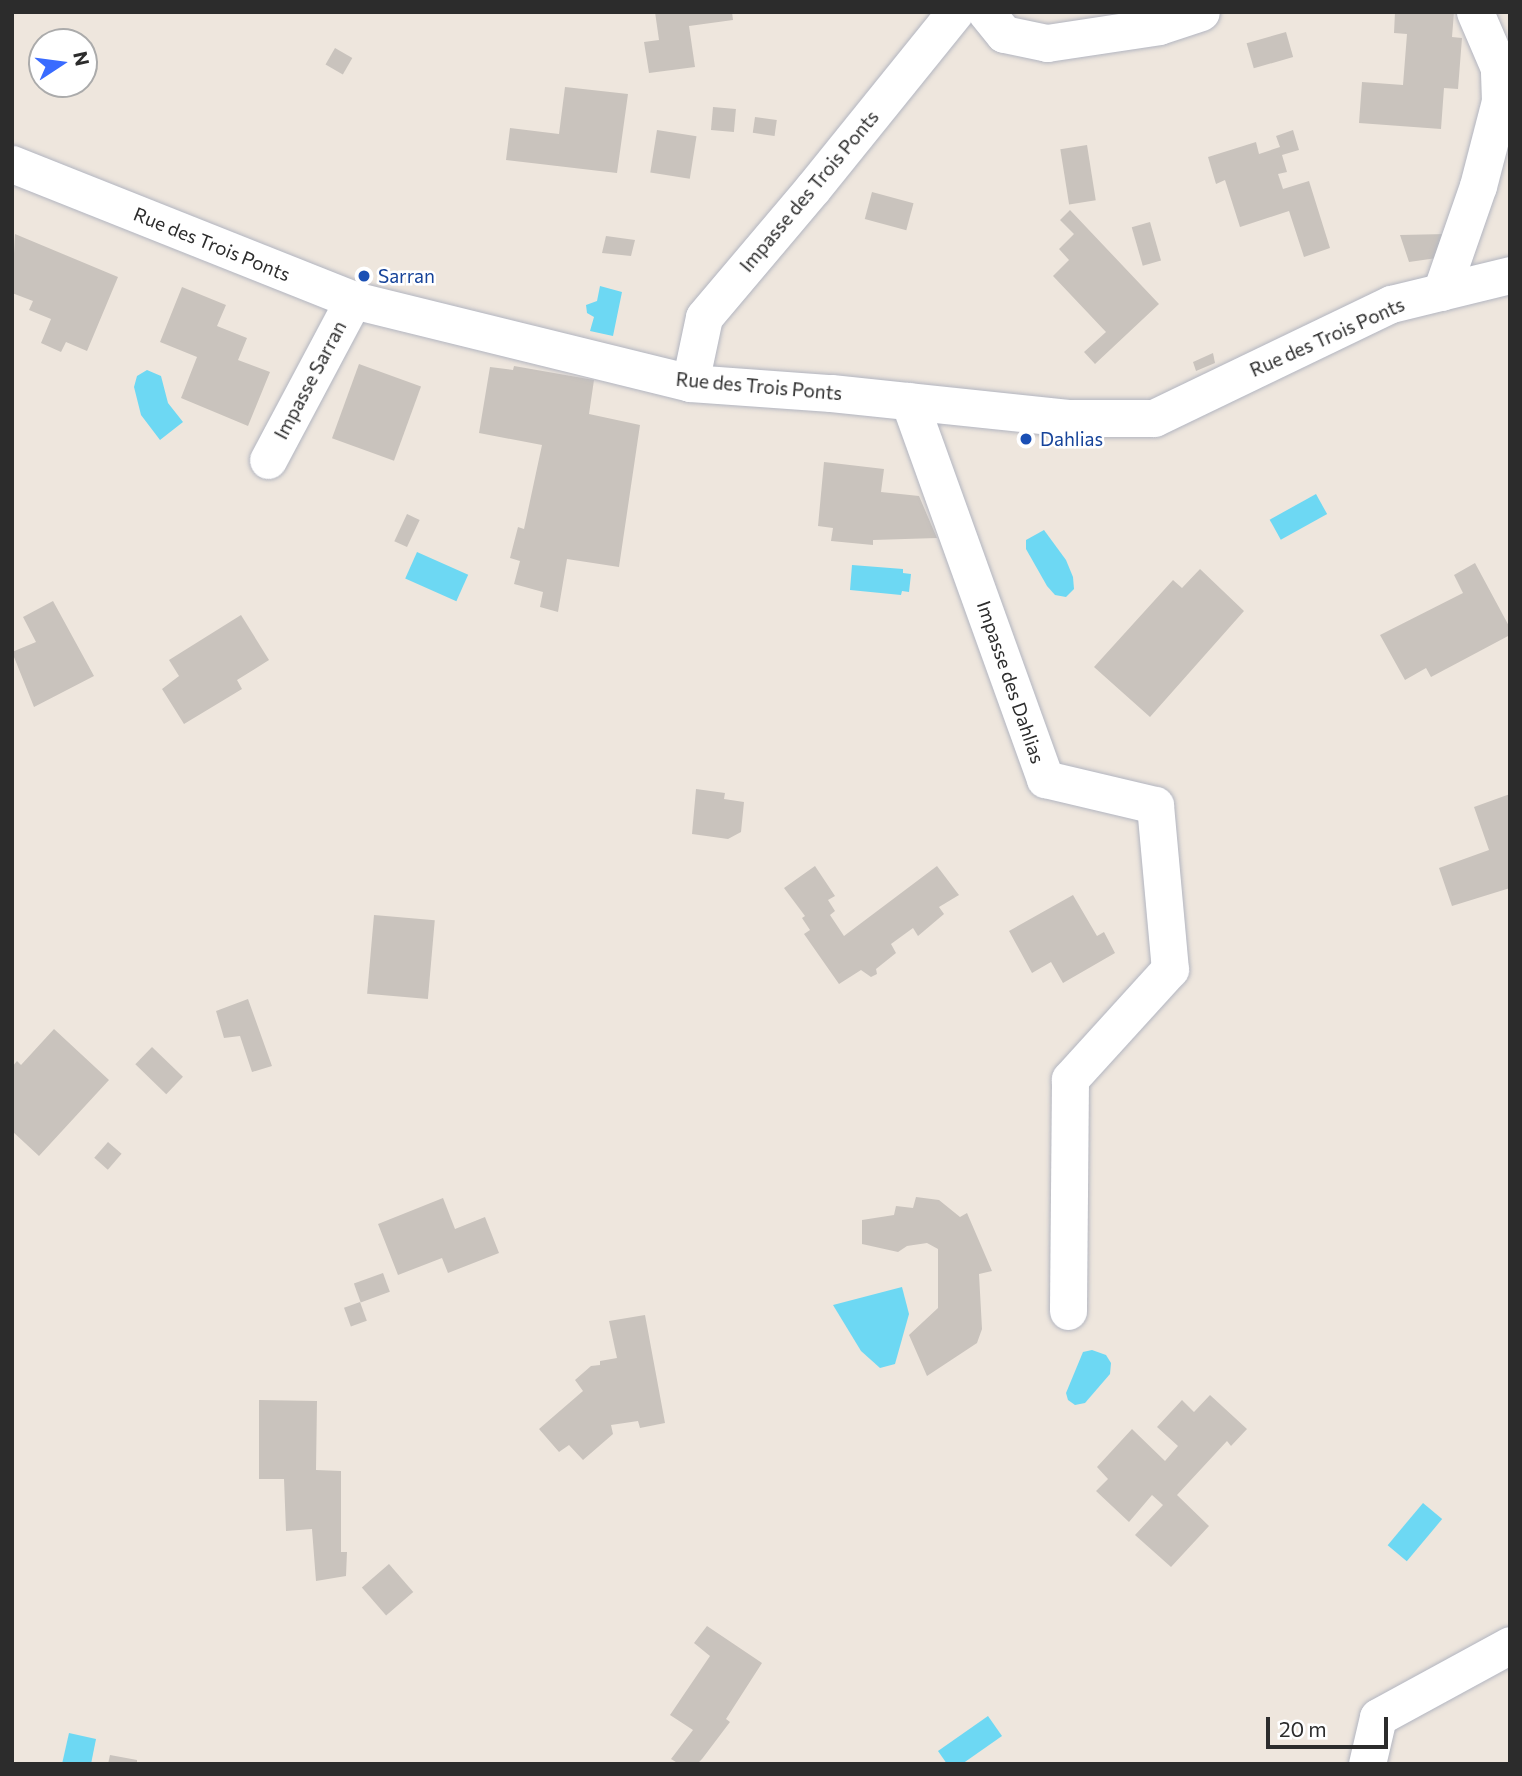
<!DOCTYPE html>
<html>
<head>
<meta charset="utf-8">
<style>
	body { margin:0 }
	#map { position:relative; width:1522px; height:1776px; overflow:hidden; background:#eee6dd; font-family:Commissioner,sans-serif }
	div>[style] { position:absolute }
	[style*='--x'] { left:calc(var(--x)*1px); top:calc(var(--y)*1px); width:calc(var(--w)*1px); rotate:calc(var(--a)*1deg) }
	.water>* { inset:0; background:#6dd8f3; transform-origin:0 0 }
	.building>* { inset:0; background:#c9c3bd; transform-origin:0 0 }
	.roads { filter:drop-shadow(0 0 2px #b2b5c0) drop-shadow(0 0 2px #b2b5c0) }
	.street>* { height:37px; margin:-18.5px; padding:0 18.5px; transform-origin:18.5px; border-radius:18.5px; background:#fff }
	.dots>* { width:19px; height:19px; translate:-50% -50%; box-sizing:border-box; border:4px solid #fff; border-radius:50% }
	span { translate:-50% -50%; white-space:nowrap; text-align:center; line-height:1.15; -webkit-text-stroke:5px #fff; paint-order:stroke }
	.street-label { font-size:19px; color:#2c2c2c }
	.transit-label { font-size:19px; color:#164399 }
	.left { translate:0 -50%; text-align:left }
	.frame { position:absolute; inset:0; border:14px solid #2c2c2c; pointer-events:none }
	.north { position:absolute; left:28px; top:28px; width:70px; height:70px; box-sizing:border-box; background:#fff; border:2px solid #ababab; border-radius:50%; rotate:77deg; font-size:19px; font-weight:700; line-height:28px; text-align:center; color:#2c2c2c }
	.north::after { content:''; display:block; margin:auto; width:24px; height:32px; background:#396bff; clip-path:polygon(50% 0,100% 100%,50% 72%,0 100%) }
	.scale { position:absolute; left:1266px; top:1717px; width:122px; height:32px; box-sizing:border-box; border:4px solid #2c2c2c; border-top:0; padding-left:9px; font-size:21px; line-height:24px; white-space:nowrap; color:#2c2c2c; -webkit-text-stroke:5px #fff; paint-order:stroke }
</style>
</head>
<body>
<div id="map">
	<div class="water">
		<div style="clip-path:polygon(600px 286px,622px 292px,613px 336px,590px 331px,594px 317px,587px 313px,586px 305px,597px 301px)"></div>
		<div style="clip-path:polygon(147px 370px,161px 376px,168px 403px,183px 422px,160px 440px,141px 415px,134px 387px,137px 376px)"></div>
		<div style="left:1316px;top:494px;width:23px;height:53px;rotate:61deg"></div>
		<div style="clip-path:polygon(1044px 530px,1066px 560px,1073px 577px,1074px 589px,1066px 597px,1055px 595px,1047px 586px,1026px 549px,1026px 540px)"></div>
		<div style="left:417px;top:552px;width:56px;height:29px;rotate:24deg"></div>
		<div style="clip-path:polygon(852px 565px,903px 569px,903px 573px,911px 574px,909px 592px,902px 591px,901px 595px,850px 590px)"></div>
		<div style="clip-path:polygon(902px 1287px,909px 1314px,895px 1364px,880px 1368px,861px 1351px,833px 1305px)"></div>
		<div style="clip-path:polygon(1092px 1350px,1106px 1355px,1111px 1363px,1110px 1374px,1085px 1403px,1075px 1405px,1068px 1400px,1066px 1393px,1083px 1352px)"></div>
		<div style="left:1423px;top:1503px;width:25px;height:55px;rotate:40deg"></div>
		<div style="clip-path:polygon(988px 1716px,1002px 1736px,962px 1764px,947px 1764px,938px 1751px)"></div>
		<div style="clip-path:polygon(69px 1733px,96px 1739px,91px 1764px,62px 1764px)"></div>
	</div>
	<div class="building">
		<div style="clip-path:polygon(655px 12px,732px 12px,733px 20px,689px 26px,695px 67px,649px 73px,644px 42px,659px 40px)"></div>
		<div style="clip-path:polygon(1395px 12px,1454px 12px,1452px 37px,1462px 38px,1458px 89px,1444px 88px,1441px 129px,1359px 123px,1362px 82px,1403px 85px,1407px 34px,1394px 33px)"></div>
		<div style="left:1286px;top:32px;width:26px;height:41px;rotate:74deg"></div>
		<div style="left:335px;top:48px;width:20px;height:19px;rotate:30deg"></div>
		<div style="clip-path:polygon(565px 87px,628px 94px,617px 173px,506px 160px,510px 128px,559px 134px)"></div>
		<div style="left:713px;top:107px;width:23px;height:23px;rotate:5deg"></div>
		<div style="left:755px;top:117px;width:22px;height:16px;rotate:8deg"></div>
		<div style="left:657px;top:130px;width:40px;height:43px;rotate:9deg"></div>
		<div style="clip-path:polygon(1293px 130px,1299px 150px,1282px 155px,1287px 172px,1278px 174px,1283px 189px,1309px 181px,1330px 248px,1304px 257px,1289px 211px,1240px 227px,1225px 180px,1216px 184px,1208px 157px,1256px 142px,1259px 154px,1280px 147px,1276px 136px)"></div>
		<div style="left:1087px;top:145px;width:56px;height:27px;rotate:81deg"></div>
		<div style="left:872px;top:192px;width:43px;height:28px;rotate:15deg"></div>
		<div style="clip-path:polygon(1070px 210px,1159px 304px,1095px 364px,1084px 352px,1106px 332px,1053px 276px,1069px 260px,1059px 249px,1074px 234px,1060px 220px)"></div>
		<div style="left:1150px;top:222px;width:40px;height:19px;rotate:74deg"></div>
		<div style="clip-path:polygon(15px 234px,118px 277px,87px 351px,66px 342px,61px 352px,41px 343px,51px 319px,29px 310px,33px 301px,12px 293px)"></div>
		<div style="clip-path:polygon(1446px 234px,1437px 258px,1409px 262px,1400px 235px)"></div>
		<div style="clip-path:polygon(606px 236px,635px 240px,631px 256px,602px 253px)"></div>
		<div style="clip-path:polygon(182px 287px,226px 305px,217px 326px,247px 338px,238px 360px,270px 372px,248px 426px,181px 398px,197px 357px,160px 342px)"></div>
		<div style="clip-path:polygon(1213px 353px,1215px 363px,1196px 371px,1193px 362px)"></div>
		<div style="left:359px;top:364px;width:66px;height:79px;rotate:20deg"></div>
		<div style="clip-path:polygon(514px 366px,594px 380px,589px 414px,640px 425px,619px 567px,567px 559px,558px 612px,540px 607px,543px 592px,514px 584px,520px 561px,510px 558px,518px 527px,524px 529px,542px 445px,479px 433px,490px 367px,513px 370px)"></div>
		<div style="clip-path:polygon(824px 462px,884px 469px,881px 492px,919px 496px,937px 538px,873px 540px,873px 545px,831px 541px,833px 528px,818px 526px)"></div>
		<div style="left:407px;top:514px;width:14px;height:30px;rotate:25deg"></div>
		<div style="clip-path:polygon(1475px 563px,1510px 628px,1510px 635px,1431px 677px,1426px 668px,1405px 680px,1380px 635px,1463px 593px,1454px 575px)"></div>
		<div style="clip-path:polygon(1200px 569px,1244px 611px,1150px 717px,1094px 667px,1173px 580px,1182px 588px)"></div>
		<div style="clip-path:polygon(53px 601px,94px 676px,34px 707px,12px 652px,36px 642px,23px 617px)"></div>
		<div style="clip-path:polygon(241px 615px,269px 660px,237px 680px,242px 689px,184px 724px,162px 689px,179px 676px,169px 660px)"></div>
		<div style="clip-path:polygon(696px 789px,725px 793px,724px 799px,744px 802px,741px 832px,728px 839px,692px 834px)"></div>
		<div style="clip-path:polygon(1510px 794px,1510px 888px,1452px 906px,1439px 868px,1489px 850px,1474px 807px)"></div>
		<div style="clip-path:polygon(815px 866px,835px 896px,828px 900px,835px 911px,830px 915px,844px 936px,937px 866px,959px 895px,939px 907px,944px 914px,918px 936px,913px 928px,891px 944px,896px 953px,876px 969px,877px 974px,871px 977px,861px 970px,839px 984px,804px 934px,810px 930px,802px 918px,805px 916px,784px 888px)"></div>
		<div style="clip-path:polygon(1073px 895px,1097px 936px,1104px 932px,1115px 953px,1063px 983px,1051px 962px,1032px 973px,1009px 931px)"></div>
		<div style="left:374px;top:915px;width:61px;height:79px;rotate:5deg"></div>
		<div style="clip-path:polygon(248px 999px,272px 1066px,252px 1072px,240px 1036px,224px 1038px,216px 1011px)"></div>
		<div style="clip-path:polygon(54px 1029px,109px 1080px,39px 1156px,12px 1131px,12px 1067px,17px 1061px,21px 1065px)"></div>
		<div style="left:152px;top:1047px;width:43px;height:24px;rotate:44deg"></div>
		<div style="left:108px;top:1142px;width:18px;height:21px;rotate:41deg"></div>
		<div style="clip-path:polygon(916px 1197px,939px 1200px,960px 1217px,967px 1213px,992px 1271px,979px 1274px,982px 1329px,977px 1343px,927px 1376px,909px 1335px,938px 1308px,938px 1249px,927px 1243px,907px 1246px,898px 1252px,862px 1244px,862px 1220px,894px 1215px,896px 1206px,913px 1208px)"></div>
		<div style="clip-path:polygon(443px 1198px,455px 1229px,485px 1217px,499px 1253px,448px 1273px,442px 1258px,398px 1275px,378px 1224px)"></div>
		<div style="left:383px;top:1273px;width:20px;height:31px;rotate:70deg"></div>
		<div style="left:360px;top:1302px;width:20px;height:17px;rotate:70deg"></div>
		<div style="clip-path:polygon(645px 1315px,665px 1423px,640px 1428px,638px 1421px,611px 1425px,613px 1434px,583px 1460px,569px 1445px,559px 1452px,539px 1429px,583px 1391px,575px 1380px,591px 1366px,600px 1365px,600px 1361px,617px 1358px,609px 1321px)"></div>
		<div style="clip-path:polygon(1210px 1395px,1247px 1429px,1231px 1446px,1227px 1441px,1177px 1495px,1209px 1526px,1171px 1567px,1135px 1535px,1163px 1505px,1152px 1495px,1129px 1522px,1096px 1491px,1108px 1479px,1097px 1467px,1132px 1429px,1165px 1461px,1178px 1446px,1157px 1427px,1182px 1400px,1194px 1412px)"></div>
		<div style="clip-path:polygon(259px 1400px,317px 1401px,316px 1470px,341px 1471px,341px 1552px,347px 1552px,346px 1576px,316px 1581px,312px 1529px,286px 1531px,284px 1479px,259px 1479px)"></div>
		<div style="left:389px;top:1564px;width:37px;height:36px;rotate:49deg"></div>
		<div style="clip-path:polygon(707px 1626px,762px 1663px,726px 1719px,730px 1722px,702px 1759px,697px 1764px,679px 1764px,671px 1759px,693px 1730px,670px 1715px,710px 1656px,694px 1643px)"></div>
		<div style="clip-path:polygon(110px 1755px,137px 1760px,137px 1764px,108px 1764px)"></div>
	</div>
	<div class="roads">
		<div class="street">
			<div style="--x:986;--y:12;--w:28;--a:51"></div>
			<div style="--x:1004;--y:34;--w:44;--a:11.8"></div>
			<div style="--x:1047;--y:43;--w:113;--a:-8.6"></div>
			<div style="--x:1159;--y:26;--w:44;--a:-18.4"></div>
			<div style="--x:12;--y:164;--w:367;--a:21.7"></div>
			<div style="--x:353;--y:300;--w:347;--a:13.8"></div>
			<div style="--x:690;--y:383;--w:141;--a:4.1"></div>
			<div style="--x:831;--y:393;--w:238;--a:6"></div>
			<div style="--x:1068;--y:418;--w:86;--a:0"></div>
			<div style="--x:1154;--y:418;--w:263;--a:-25.7"></div>
			<div style="--x:1391;--y:304;--w:122;--a:-13.7"></div>
			<div style="--x:1441;--y:292;--w:112;--a:-70.8"></div>
			<div style="--x:1478;--y:186;--w:88;--a:-75.5"></div>
			<div style="--x:1500;--y:101;--w:33;--a:-92"></div>
			<div style="--x:1499;--y:68;--w:61;--a:-113.2"></div>
			<div style="--x:690;--y:383;--w:67;--a:-78"></div>
			<div style="--x:704;--y:317;--w:169;--a:-49.8"></div>
			<div style="--x:813;--y:188;--w:226;--a:-51.1"></div>
			<div style="--x:909;--y:401;--w:402;--a:70.2"></div>
			<div style="--x:1045;--y:779;--w:113;--a:13.3"></div>
			<div style="--x:1155;--y:805;--w:165;--a:84.8"></div>
			<div style="--x:1170;--y:969;--w:149;--a:132.3"></div>
			<div style="--x:1070;--y:1079;--w:232;--a:90.5"></div>
			<div style="--x:268;--y:460;--w:181;--a:-62"></div>
			<div style="--x:1367;--y:1764;--w:48;--a:-76.8"></div>
			<div style="--x:1378;--y:1717;--w:150;--a:-28.6"></div>
		</div>
	</div>
	<div class="dots">
		<div style="left:364px;top:276px;background:#1a4fb4"></div>
		<div style="left:1026px;top:439px;background:#1a4fb4"></div>
	</div>
	<div class="street-label">
		<span style="left:809px;top:191px;rotate:-50deg">Impasse des Trois Ponts</span>
		<span style="left:212px;top:244px;rotate:22deg">Rue des Trois Ponts</span>
		<span style="left:1327px;top:337px;rotate:-24deg">Rue des Trois Ponts</span>
		<span style="left:310px;top:380px;rotate:-62deg">Impasse Sarran</span>
		<span style="left:759px;top:386px;rotate:5deg">Rue des Trois Ponts</span>
		<span style="left:1011px;top:682px;rotate:71deg">Impasse des Dahlias</span>
	</div>
	<div class="transit-label">
		<span class="left" style="left:378px;top:276px">Sarran</span>
		<span class="left" style="left:1040px;top:439px">Dahlias</span>
	</div>
	<div class="frame"></div>
	<div class="north">N</div>
	<div class="scale">20 m</div>
</div>
</body>
</html>
